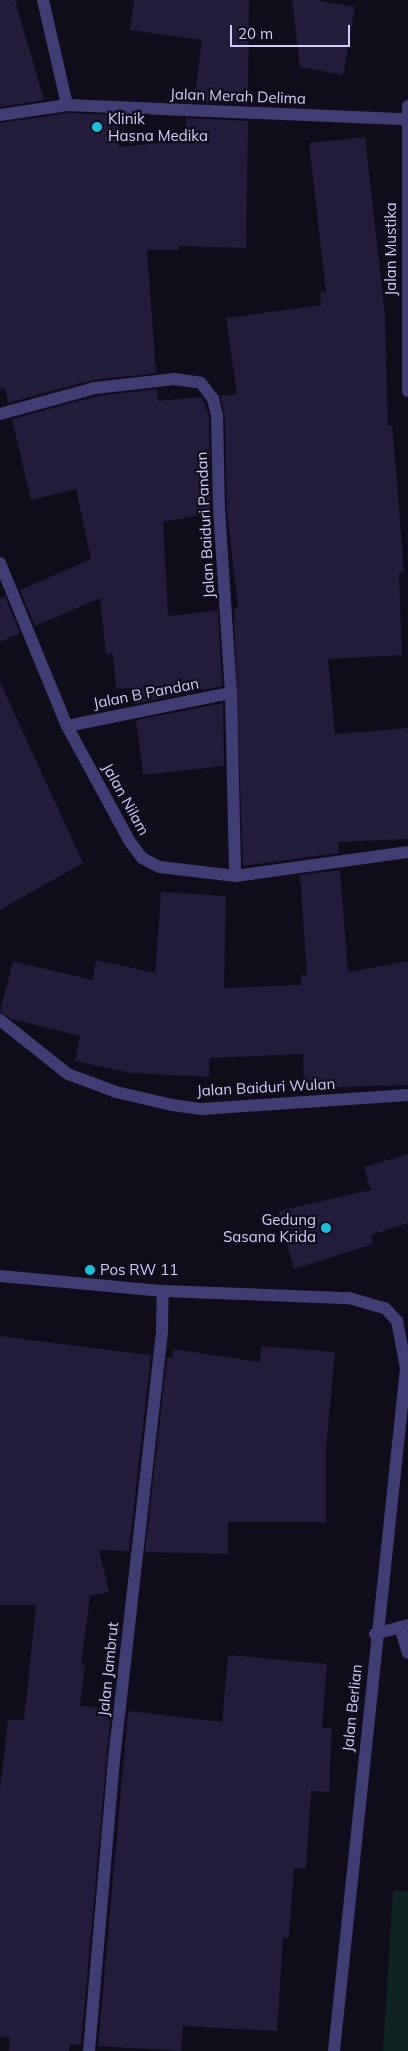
<!DOCTYPE html>
<html>
<head>
<meta charset="utf-8">
<style>
	body { margin:0 }
	#map { position:relative; width:408px; height:2051px; overflow:hidden; background:#0f0d1a; font-family:Mulish,sans-serif }
	div>[style] { position:absolute }
	[style*='--x'] { left:calc(var(--x)*1px); top:calc(var(--y)*1px); width:calc(var(--w)*1px); rotate:calc(var(--a)*1deg) }
	.green>* { inset:0; background:#102323 }
	.building>* { inset:0; background:#221b39 }
	.street>* { height:12px; margin:-6px; padding:0 6px; transform-origin:6px; border-radius:6px; background:#403c74 }
	.dots>* { width:14px; height:14px; translate:-50% -50%; box-sizing:border-box; border:2px solid #0f0d1a; border-radius:50% }
	span { translate:-50% -50%; white-space:nowrap; text-align:center; line-height:1.15; -webkit-text-stroke:4.5px #0f0d1a; paint-order:stroke }
	.street-label { font-size:15px; color:#d2cbf9 }
	.poi-label { font-size:15px; color:#d2cbf9 }
	.left { translate:0 -50%; text-align:left }
	.right { translate:-100% -50%; text-align:right }
	.scale { position:absolute; left:230px; top:25px; width:120px; height:22px; box-sizing:border-box; border:2px solid #d2cbf9; border-top:0; padding-left:6px; font-size:15px; line-height:18px; white-space:nowrap; color:#d2cbf9; -webkit-text-stroke:4px #0f0d1a; paint-order:stroke }
</style>
</head>
<body>
<div id="map">
	<div class="green">
		<div style="clip-path:polygon(393px 1891px,408px 1891px,408px 2051px,383px 2051px)"></div>
	</div>
	<div class="building">
		<div style="clip-path:polygon(0 0,15px 0,44px 100px,0 107px)"></div>
		<div style="clip-path:polygon(134px 0,249px 0,248px 104px,194px 102px,202px 40px,130px 30px)"></div>
		<div style="clip-path:polygon(292px 0,316px 0,355px 7px,343px 75px,300px 67px)"></div>
		<div style="clip-path:polygon(67px 113px,119px 115px,119px 147px,185px 140px,186px 118px,248px 121px,246px 248px,179px 246px,179px 250px,147px 250px,156px 373px,93px 380px,8px 403px,5px 388px,0 389px,0 123px)"></div>
		<div style="clip-path:polygon(365px 137px,385px 315px,388px 426px,392px 425px,397px 481px,404px 573px,399px 573px,402px 655px,328px 659px,335px 734px,408px 728px,408px 839px,338px 842px,339px 853px,243px 866px,234px 609px,238px 608px,227px 510px,225px 415px,220px 396px,237px 394px,226px 318px,321px 305px,320px 293px,326px 292px,309px 143px)"></div>
		<div style="clip-path:polygon(157px 389px,158px 401px,202px 397px,209px 416px,211px 513px,163px 522px,168px 616px,218px 610px,222px 686px,134px 704px,132px 688px,116px 689px,113px 654px,106px 654px,100px 598px,35px 626px,20px 590px,91px 559px,76px 489px,31px 500px,12px 419px,97px 396px)"></div>
		<div style="clip-path:polygon(5px 596px,20px 633px,0 642px,0 599px)"></div>
		<div style="clip-path:polygon(0 682px,83px 863px,0 910px)"></div>
		<div style="clip-path:polygon(223px 703px,224px 766px,143px 775px,136px 720px)"></div>
		<div style="clip-path:polygon(340px 870px,348px 972px,408px 961px,408px 1085px,304px 1088px,303px 1054px,210px 1058px,209px 1077px,131px 1073px,75px 1061px,80px 1036px,12px 1019px,0 1012px,13px 961px,92px 980px,96px 960px,155px 973px,161px 892px,226px 896px,224px 988px,301px 985px,301px 975px,307px 975px,300px 875px)"></div>
		<div style="clip-path:polygon(408px 1154px,408px 1223px,371px 1235px,373px 1244px,294px 1269px,278px 1211px,371px 1190px,364px 1167px)"></div>
		<div style="clip-path:polygon(0 1336px,151px 1355px,129px 1551px,99px 1550px,109px 1592px,90px 1596px,81px 1665px,85px 1665px,80px 1706px,111px 1709px,81px 2045px,70px 2044px,69px 2051px,9px 2051px,10px 2038px,0 2036px,0 1790px,8px 1720px,24px 1720px,36px 1605px,0 1605px)"></div>
		<div style="clip-path:polygon(261px 1346px,335px 1352px,326px 1449px,326px 1522px,228px 1522px,228px 1554px,145px 1552px,167px 1357px,172px 1358px,173px 1349px,260px 1362px)"></div>
		<div style="clip-path:polygon(228px 1655px,327px 1664px,322px 1728px,332px 1728px,329px 1792px,311px 1791px,306px 1869px,294px 1868px,289px 1938px,283px 1938px,277px 2031px,183px 2026px,181px 2051px,98px 2046px,128px 1711px,222px 1722px)"></div>
	</div>
	<div class="street">
		<div style="--x:43;--y:0;--w:108;--a:77.1"></div>
		<div style="--x:408;--y:106;--w:285;--a:90"></div>
		<div style="--x:0;--y:115;--w:68;--a:-8.5"></div>
		<div style="--x:67;--y:105;--w:339;--a:2.4"></div>
		<div style="--x:0;--y:414;--w:98;--a:-15.3"></div>
		<div style="--x:95;--y:388;--w:80;--a:-6.5"></div>
		<div style="--x:174;--y:379;--w:27;--a:8"></div>
		<div style="--x:201;--y:383;--w:20;--a:53"></div>
		<div style="--x:213;--y:399;--w:16;--a:76"></div>
		<div style="--x:217;--y:415;--w:93;--a:88.8"></div>
		<div style="--x:219;--y:508;--w:185;--a:86.3"></div>
		<div style="--x:231;--y:693;--w:183;--a:88.7"></div>
		<div style="--x:0;--y:563;--w:176;--a:67.7"></div>
		<div style="--x:67;--y:726;--w:132;--a:61.5"></div>
		<div style="--x:130;--y:842;--w:20;--a:53"></div>
		<div style="--x:142;--y:858;--w:20;--a:27"></div>
		<div style="--x:160;--y:867;--w:76;--a:6.8"></div>
		<div style="--x:235;--y:876;--w:175;--a:-7.9"></div>
		<div style="--x:67;--y:726;--w:167;--a:-11.4"></div>
		<div style="--x:0;--y:1020;--w:87;--a:38.5"></div>
		<div style="--x:68;--y:1074;--w:51;--a:20.6"></div>
		<div style="--x:116;--y:1092;--w:57;--a:13.1"></div>
		<div style="--x:172;--y:1105;--w:30;--a:8"></div>
		<div style="--x:202;--y:1109;--w:206;--a:-3.9"></div>
		<div style="--x:0;--y:1276;--w:164;--a:5.3"></div>
		<div style="--x:163;--y:1291;--w:186;--a:2.2"></div>
		<div style="--x:349;--y:1298;--w:37;--a:16"></div>
		<div style="--x:385;--y:1308;--w:18;--a:47"></div>
		<div style="--x:397;--y:1321;--w:48;--a:79.2"></div>
		<div style="--x:406;--y:1368;--w:687;--a:96.02"></div>
		<div style="--x:400;--y:1627;--w:27;--a:73"></div>
		<div style="--x:375;--y:1634;--w:34;--a:-15"></div>
		<div style="--x:89;--y:2051;--w:292;--a:-85.1"></div>
		<div style="--x:114;--y:1760;--w:433;--a:-83.6"></div>
		<div style="--x:162;--y:1330;--w:39;--a:-89"></div>
	</div>
	<div class="dots">
		<div style="left:97px;top:127px;background:#18c0d9"></div>
		<div style="left:326px;top:1228px;background:#18c0d9"></div>
		<div style="left:90px;top:1270px;background:#18c0d9"></div>
	</div>
	<div class="street-label">
		<span style="left:238px;top:96px;rotate:2deg">Jalan Merah Delima</span>
		<span style="left:391px;top:249px;rotate:-90deg">Jalan Mustika</span>
		<span style="left:205px;top:525px;rotate:-93deg">Jalan Baiduri Pandan</span>
		<span style="left:146px;top:693px;rotate:-11deg">Jalan B Pandan</span>
		<span style="left:126px;top:799px;rotate:61deg">Jalan Nilam</span>
		<span style="left:266px;top:1087px;rotate:-3deg">Jalan Baiduri Wulan</span>
		<span style="left:108px;top:1669px;rotate:-84deg">Jalan Jambrut</span>
		<span style="left:352px;top:1708px;rotate:-84deg">Jalan Berlian</span>
	</div>
	<div class="poi-label">
		<span class="left" style="left:108px;top:127px">Klinik<br>Hasna Medika</span>
		<span class="right" style="left:316px;top:1228px">Gedung<br>Sasana Krida</span>
		<span class="left" style="left:100px;top:1270px">Pos RW 11</span>
	</div>
	<div class="scale">20 m</div>
</div>
</body>
</html>
